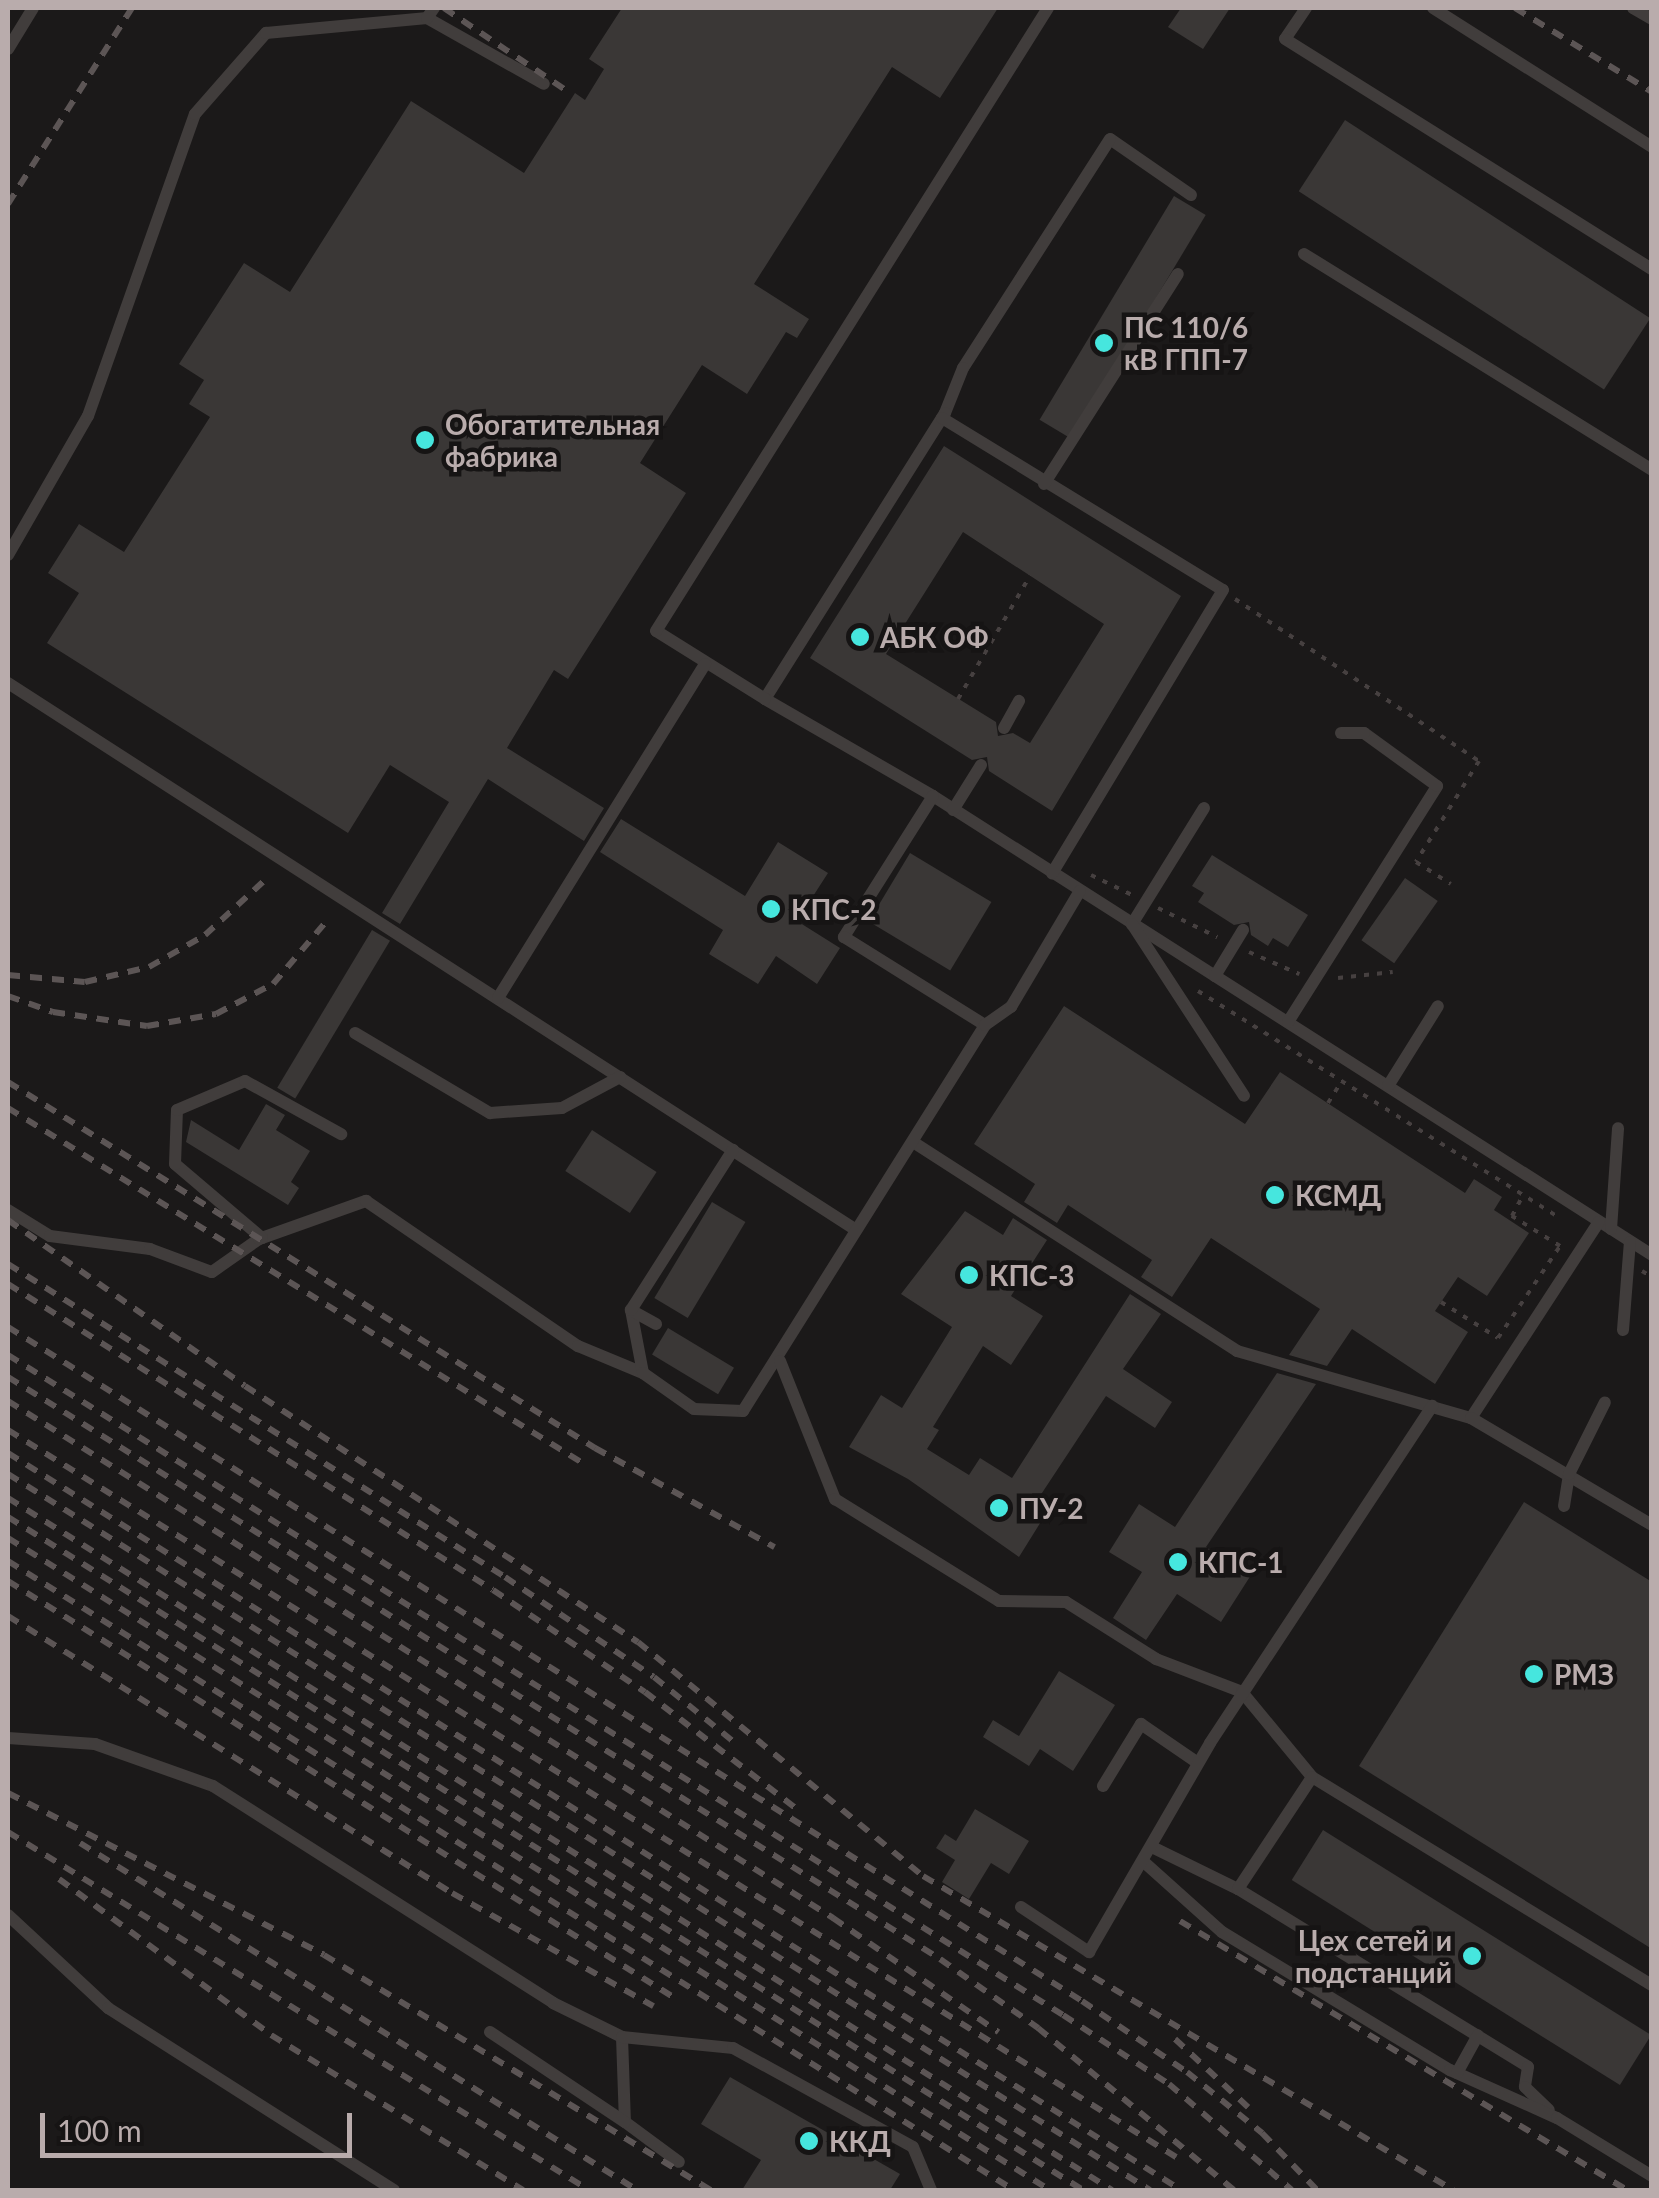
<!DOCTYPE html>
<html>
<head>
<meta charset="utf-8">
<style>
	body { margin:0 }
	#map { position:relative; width:1659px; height:2198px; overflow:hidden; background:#1b1919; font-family:Lato,sans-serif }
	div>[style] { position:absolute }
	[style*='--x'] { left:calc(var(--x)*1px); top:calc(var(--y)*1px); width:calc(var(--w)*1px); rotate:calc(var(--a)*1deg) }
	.building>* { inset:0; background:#3a3736; transform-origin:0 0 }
	.path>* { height:4px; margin-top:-2px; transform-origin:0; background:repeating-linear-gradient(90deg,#464040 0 5px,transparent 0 13px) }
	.lane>* { height:12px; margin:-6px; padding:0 6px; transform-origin:6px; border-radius:6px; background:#413d3c }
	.rail>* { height:6px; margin-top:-3px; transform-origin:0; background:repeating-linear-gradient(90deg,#5c5555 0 12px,transparent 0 22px) }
	.dots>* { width:28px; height:28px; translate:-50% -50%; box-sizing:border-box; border:5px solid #161414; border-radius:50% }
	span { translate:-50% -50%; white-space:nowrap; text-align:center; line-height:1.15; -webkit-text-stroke:9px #161414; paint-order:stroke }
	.poi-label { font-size:28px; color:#b9acac; font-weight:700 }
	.left { translate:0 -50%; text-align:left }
	.right { translate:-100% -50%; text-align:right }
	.frame { position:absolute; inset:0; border:10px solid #b9acac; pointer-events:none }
	.scale { position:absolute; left:40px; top:2113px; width:312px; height:45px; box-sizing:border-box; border:5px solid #b9acac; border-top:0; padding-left:12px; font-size:30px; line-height:35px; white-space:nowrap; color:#b9acac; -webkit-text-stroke:8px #161414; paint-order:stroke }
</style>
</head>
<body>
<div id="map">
	<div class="building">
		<div style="clip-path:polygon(622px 8px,998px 8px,940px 98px,892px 67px,754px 284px,809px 319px,797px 338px,786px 332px,747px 394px,702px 365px,640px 463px,686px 493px,568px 679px,554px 670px,507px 748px,604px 808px,584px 841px,488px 779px,400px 924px,382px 913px,449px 802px,390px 765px,348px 833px,47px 643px,79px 593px,48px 573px,79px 524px,124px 552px,210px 417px,189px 404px,204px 380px,179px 364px,244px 263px,290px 292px,411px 101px,524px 173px,575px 93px,585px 100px,604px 69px,589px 59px)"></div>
		<div style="clip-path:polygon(1181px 8px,1230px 8px,1203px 49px,1168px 27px)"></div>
		<div style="left:1345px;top:120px;width:364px;height:85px;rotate:33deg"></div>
		<div style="left:1174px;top:196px;width:37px;height:261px;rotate:31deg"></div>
		<div style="clip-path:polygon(evenodd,944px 446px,1181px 596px,1052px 811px,989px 771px,987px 757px,972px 760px,810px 658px,944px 446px,963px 532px,1104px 624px,1030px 743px,1013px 733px,998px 736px,996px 722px,886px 654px,963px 532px)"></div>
		<div style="clip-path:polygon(621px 819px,745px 896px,778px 842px,828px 873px,797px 921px,840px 948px,817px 984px,776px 956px,758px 984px,709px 954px,723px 930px,600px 852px)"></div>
		<div style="left:910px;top:853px;width:95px;height:80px;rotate:31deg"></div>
		<div style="clip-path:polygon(1212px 855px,1308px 915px,1288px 947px,1273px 938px,1268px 946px,1251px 935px,1249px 922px,1234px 925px,1198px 902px,1204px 893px,1192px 886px)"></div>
		<div style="left:1405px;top:878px;width:40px;height:76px;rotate:35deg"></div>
		<div style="left:372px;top:930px;width:21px;height:184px;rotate:31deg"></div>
		<div style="clip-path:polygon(1064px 1006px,1245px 1124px,1280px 1072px,1465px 1193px,1474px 1179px,1502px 1197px,1494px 1210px,1529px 1233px,1487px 1296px,1458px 1277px,1435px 1311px,1468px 1332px,1435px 1384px,1352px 1329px,1327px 1366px,1289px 1355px,1320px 1309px,1211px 1238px,1172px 1297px,1141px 1277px,1152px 1260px,1068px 1205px,1057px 1223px,1024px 1202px,1035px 1184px,974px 1144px)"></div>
		<div style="clip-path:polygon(266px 1104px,285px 1115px,276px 1130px,310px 1151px,291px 1182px,299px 1188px,288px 1205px,186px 1142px,191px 1120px,239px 1150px)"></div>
		<div style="left:592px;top:1130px;width:77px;height:49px;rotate:33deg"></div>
		<div style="left:712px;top:1202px;width:39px;height:112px;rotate:31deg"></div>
		<div style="clip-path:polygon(965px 1211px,1003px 1235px,1013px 1218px,1047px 1240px,1011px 1296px,1043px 1316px,1011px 1365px,983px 1346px,933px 1427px,939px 1430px,927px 1449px,969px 1475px,980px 1458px,1012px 1478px,1130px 1294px,1161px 1314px,1123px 1369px,1172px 1402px,1155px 1428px,1106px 1396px,1040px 1496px,1052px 1504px,1019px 1557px,908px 1479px,849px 1447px,881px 1395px,902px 1408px,952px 1327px,901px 1294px)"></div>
		<div style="left:668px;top:1328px;width:77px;height:31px;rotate:31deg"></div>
		<div style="clip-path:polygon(1277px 1373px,1316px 1384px,1206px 1547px,1251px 1575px,1221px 1622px,1177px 1594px,1146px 1640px,1113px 1618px,1142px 1572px,1109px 1552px,1139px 1504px,1175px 1527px)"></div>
		<div style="clip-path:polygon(1524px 1502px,1652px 1582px,1652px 1949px,1359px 1766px)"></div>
		<div style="clip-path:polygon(1059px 1671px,1115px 1705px,1073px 1771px,1040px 1749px,1029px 1766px,983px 1737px,993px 1720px,1019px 1736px)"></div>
		<div style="clip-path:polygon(975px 1809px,1029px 1841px,1009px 1874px,991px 1863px,969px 1899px,942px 1882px,955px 1860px,936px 1848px,945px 1834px,956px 1841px)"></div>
		<div style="left:1323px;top:1830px;width:387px;height:59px;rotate:32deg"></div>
		<div style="clip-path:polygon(730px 2077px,900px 2174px,890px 2190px,742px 2190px,761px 2160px,701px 2124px)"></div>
	</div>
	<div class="path">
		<div style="--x:1235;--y:599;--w:293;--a:33.6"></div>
		<div style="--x:1479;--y:761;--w:119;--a:122"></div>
		<div style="--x:1416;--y:862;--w:41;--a:32.2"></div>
		<div style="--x:958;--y:699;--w:143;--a:-59.7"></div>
		<div style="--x:1091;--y:875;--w:46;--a:26"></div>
		<div style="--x:1158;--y:908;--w:66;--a:26.2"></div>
		<div style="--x:1249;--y:952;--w:55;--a:23.7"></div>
		<div style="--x:1338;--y:978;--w:55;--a:-6.2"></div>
		<div style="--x:1198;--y:991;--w:425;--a:32.1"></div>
		<div style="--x:1651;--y:1029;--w:1;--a:0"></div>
		<div style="--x:1328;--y:1103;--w:26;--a:-58"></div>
		<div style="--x:1642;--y:1271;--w:12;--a:31"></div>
		<div style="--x:1441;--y:1302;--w:67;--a:32.3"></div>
		<div style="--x:1498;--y:1338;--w:111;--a:-56"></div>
		<div style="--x:1560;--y:1246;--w:57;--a:-148"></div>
		<div style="--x:1512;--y:1216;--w:24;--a:-62"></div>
	</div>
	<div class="lane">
		<div style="--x:1306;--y:8;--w:37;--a:124"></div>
		<div style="--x:1285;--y:39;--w:433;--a:32.1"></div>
		<div style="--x:1433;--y:8;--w:259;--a:32.4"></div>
		<div style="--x:1633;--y:8;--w:22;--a:30"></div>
		<div style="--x:427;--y:18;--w:134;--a:29.4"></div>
		<div style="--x:8;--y:49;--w:48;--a:-58.6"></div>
		<div style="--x:1191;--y:195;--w:98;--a:-145.3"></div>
		<div style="--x:1110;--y:139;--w:272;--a:122.7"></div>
		<div style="--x:963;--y:368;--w:48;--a:111.8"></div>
		<div style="--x:945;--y:413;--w:338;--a:122.2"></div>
		<div style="--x:765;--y:699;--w:194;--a:30"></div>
		<div style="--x:933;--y:796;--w:853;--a:32.55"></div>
		<div style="--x:1304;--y:254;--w:410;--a:31.8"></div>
		<div style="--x:942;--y:418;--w:329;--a:31.5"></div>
		<div style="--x:1223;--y:590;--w:331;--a:121.1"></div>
		<div style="--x:1044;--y:484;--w:249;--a:-57.5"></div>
		<div style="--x:8;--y:555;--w:160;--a:-60.1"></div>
		<div style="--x:88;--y:416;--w:320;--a:-70.5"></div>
		<div style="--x:195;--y:114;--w:108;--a:-48.8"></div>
		<div style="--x:266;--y:33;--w:162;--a:-5.3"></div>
		<div style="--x:427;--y:18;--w:12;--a:-55"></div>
		<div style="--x:8;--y:683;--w:1009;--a:32.82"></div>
		<div style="--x:765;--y:699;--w:128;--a:-148"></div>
		<div style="--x:656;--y:631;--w:736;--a:-57.82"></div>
		<div style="--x:1004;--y:728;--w:31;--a:-61"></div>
		<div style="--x:933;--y:796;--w:167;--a:122.3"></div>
		<div style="--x:844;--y:937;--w:166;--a:32"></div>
		<div style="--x:1204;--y:808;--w:137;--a:121.8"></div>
		<div style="--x:1132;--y:924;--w:205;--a:56.9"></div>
		<div style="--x:953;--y:810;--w:53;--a:-58.1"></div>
		<div style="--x:1215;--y:976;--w:54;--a:-58.7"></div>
		<div style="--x:498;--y:998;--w:393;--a:-58.2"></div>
		<div style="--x:1288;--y:1022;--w:279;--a:-57.7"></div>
		<div style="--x:1437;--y:786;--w:90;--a:-144"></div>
		<div style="--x:1364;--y:733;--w:23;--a:180"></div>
		<div style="--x:355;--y:1033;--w:157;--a:30.7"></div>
		<div style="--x:490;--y:1113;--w:72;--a:-4"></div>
		<div style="--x:562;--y:1108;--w:66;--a:-28.1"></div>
		<div style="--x:1388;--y:1086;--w:94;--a:-58"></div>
		<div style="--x:913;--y:1142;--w:386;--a:32.8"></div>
		<div style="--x:1237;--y:1351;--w:243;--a:16"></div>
		<div style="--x:1471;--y:1418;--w:234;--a:-56.9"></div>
		<div style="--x:8;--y:1210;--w:49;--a:31.8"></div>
		<div style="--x:50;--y:1236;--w:101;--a:7.4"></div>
		<div style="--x:150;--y:1249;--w:66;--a:20.4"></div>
		<div style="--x:212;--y:1272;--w:57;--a:-35.1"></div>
		<div style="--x:259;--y:1239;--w:114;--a:-19.6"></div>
		<div style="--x:366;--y:1201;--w:257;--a:34.4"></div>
		<div style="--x:578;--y:1346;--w:70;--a:22.6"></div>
		<div style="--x:1611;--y:1229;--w:101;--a:-86"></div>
		<div style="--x:262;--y:1238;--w:114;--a:-139.6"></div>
		<div style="--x:175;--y:1164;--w:54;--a:-87.9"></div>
		<div style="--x:177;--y:1110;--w:74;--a:-23.1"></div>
		<div style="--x:245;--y:1081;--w:110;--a:28.9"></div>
		<div style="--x:631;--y:1310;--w:64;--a:79.2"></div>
		<div style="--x:643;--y:1373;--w:62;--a:35.2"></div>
		<div style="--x:694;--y:1409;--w:49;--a:2.3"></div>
		<div style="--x:743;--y:1411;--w:456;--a:-57.9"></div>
		<div style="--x:985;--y:1025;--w:32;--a:-35"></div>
		<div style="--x:1011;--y:1007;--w:135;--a:-59.3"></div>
		<div style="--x:656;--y:1324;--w:29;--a:-151"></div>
		<div style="--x:631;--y:1310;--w:190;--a:-57.5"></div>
		<div style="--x:1623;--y:1330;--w:88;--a:-85.5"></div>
		<div style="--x:780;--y:1361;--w:149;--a:68.3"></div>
		<div style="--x:835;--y:1499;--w:193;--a:31.9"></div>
		<div style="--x:999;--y:1601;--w:67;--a:0.9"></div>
		<div style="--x:1066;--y:1602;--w:107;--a:32.3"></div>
		<div style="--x:1156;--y:1659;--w:92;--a:21"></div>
		<div style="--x:1242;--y:1692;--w:110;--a:50.5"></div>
		<div style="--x:1312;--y:1777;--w:399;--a:31.5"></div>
		<div style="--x:1471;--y:1418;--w:210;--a:30.6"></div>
		<div style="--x:1564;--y:1506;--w:32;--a:-81"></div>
		<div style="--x:1569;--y:1474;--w:80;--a:-63.4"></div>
		<div style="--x:8;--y:1738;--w:87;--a:3.9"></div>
		<div style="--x:95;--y:1744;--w:125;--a:19.6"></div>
		<div style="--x:213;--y:1786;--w:403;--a:32.5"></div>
		<div style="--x:553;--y:2003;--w:77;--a:26.2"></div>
		<div style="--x:622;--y:2037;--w:85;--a:88"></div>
		<div style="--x:625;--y:2122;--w:67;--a:36.5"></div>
		<div style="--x:1103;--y:1786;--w:73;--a:-58.5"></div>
		<div style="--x:1141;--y:1724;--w:69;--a:34.4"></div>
		<div style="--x:1154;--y:1848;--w:93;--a:26"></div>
		<div style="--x:1238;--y:1889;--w:340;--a:31.5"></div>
		<div style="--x:1528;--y:2067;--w:20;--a:99"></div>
		<div style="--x:1525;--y:2087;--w:33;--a:44"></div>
		<div style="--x:1145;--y:1863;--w:103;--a:41.9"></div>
		<div style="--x:1222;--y:1932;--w:267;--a:31.2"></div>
		<div style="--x:1450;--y:2070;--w:117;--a:24.2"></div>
		<div style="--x:1557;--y:2118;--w:111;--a:31.4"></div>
		<div style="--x:1238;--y:1889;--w:134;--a:-56.5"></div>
		<div style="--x:1021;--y:1907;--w:82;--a:33.5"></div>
		<div style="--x:1089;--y:1952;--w:241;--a:-59.9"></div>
		<div style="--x:1210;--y:1743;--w:404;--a:-56.6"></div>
		<div style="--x:8;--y:1915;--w:137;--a:42.9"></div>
		<div style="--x:108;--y:2008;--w:339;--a:32.5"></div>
		<div style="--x:490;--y:2032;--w:162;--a:33.7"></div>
		<div style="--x:622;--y:2037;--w:112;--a:5.7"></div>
		<div style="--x:733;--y:2048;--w:205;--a:28.8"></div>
		<div style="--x:913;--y:2147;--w:47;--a:67.3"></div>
		<div style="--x:1457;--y:2073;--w:43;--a:-61.1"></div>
	</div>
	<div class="rail">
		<div style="--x:444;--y:8;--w:148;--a:34"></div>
		<div style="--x:1515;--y:8;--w:161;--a:31.5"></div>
		<div style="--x:8;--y:204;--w:232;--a:-57.7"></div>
		<div style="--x:8;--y:975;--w:77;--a:5.2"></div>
		<div style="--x:85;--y:982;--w:66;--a:-13.2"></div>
		<div style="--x:149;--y:967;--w:64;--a:-29.7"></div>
		<div style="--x:205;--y:935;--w:81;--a:-42.5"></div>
		<div style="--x:8;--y:996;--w:48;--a:19.6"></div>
		<div style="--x:53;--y:1012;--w:95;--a:8.5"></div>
		<div style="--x:147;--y:1026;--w:70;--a:-9.9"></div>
		<div style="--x:216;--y:1014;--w:64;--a:-27.8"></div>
		<div style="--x:273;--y:984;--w:80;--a:-49.6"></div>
		<div style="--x:8;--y:1082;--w:692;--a:31.94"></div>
		<div style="--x:595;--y:1448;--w:205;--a:28.9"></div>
		<div style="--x:8;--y:1108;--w:674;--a:31.71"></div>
		<div style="--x:8;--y:1220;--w:289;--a:35"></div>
		<div style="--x:245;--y:1386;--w:469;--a:33.1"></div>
		<div style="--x:638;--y:1642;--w:369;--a:39.4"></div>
		<div style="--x:923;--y:1876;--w:616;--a:30.64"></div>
		<div style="--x:8;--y:1264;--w:587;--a:32.2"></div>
		<div style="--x:505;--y:1577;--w:179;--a:33.9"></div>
		<div style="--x:654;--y:1677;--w:103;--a:39.1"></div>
		<div style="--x:8;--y:1284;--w:573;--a:32.25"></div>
		<div style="--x:493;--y:1590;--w:183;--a:33.9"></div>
		<div style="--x:645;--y:1692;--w:193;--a:37.6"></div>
		<div style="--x:8;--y:1327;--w:1268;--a:32.11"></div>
		<div style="--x:1082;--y:2001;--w:127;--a:34.1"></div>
		<div style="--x:1187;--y:2072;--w:97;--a:39.1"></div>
		<div style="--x:1262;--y:2133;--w:79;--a:46"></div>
		<div style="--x:8;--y:1355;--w:1244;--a:32.03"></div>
		<div style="--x:1063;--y:2015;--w:126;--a:33.1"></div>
		<div style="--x:1169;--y:2084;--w:162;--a:40.8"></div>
		<div style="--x:8;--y:1377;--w:1099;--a:31.98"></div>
		<div style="--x:940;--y:1959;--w:120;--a:35.1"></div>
		<div style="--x:1038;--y:2028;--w:254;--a:39.6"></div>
		<div style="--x:8;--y:1401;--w:974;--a:32.07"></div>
		<div style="--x:833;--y:1918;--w:201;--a:34.6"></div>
		<div style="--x:8;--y:1430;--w:1376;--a:31.9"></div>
		<div style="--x:8;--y:1453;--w:1385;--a:32.14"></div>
		<div style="--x:8;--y:1474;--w:1348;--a:32.09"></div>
		<div style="--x:8;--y:1498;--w:1303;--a:32.08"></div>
		<div style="--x:8;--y:1517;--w:1268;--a:32.05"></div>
		<div style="--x:8;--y:1538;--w:1229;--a:32.04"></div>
		<div style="--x:8;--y:1561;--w:1186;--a:32.02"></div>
		<div style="--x:8;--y:1581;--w:790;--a:32.02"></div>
		<div style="--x:8;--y:1616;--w:523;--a:31.96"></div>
		<div style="--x:452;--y:1893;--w:231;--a:29.3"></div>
		<div style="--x:8;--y:1793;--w:355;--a:27.1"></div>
		<div style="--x:324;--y:1955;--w:453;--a:31.3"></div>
		<div style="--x:8;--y:1832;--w:682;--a:31.64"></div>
		<div style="--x:80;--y:1843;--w:656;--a:31.92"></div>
		<div style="--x:59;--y:1879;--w:263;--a:36.3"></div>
		<div style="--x:271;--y:2035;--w:296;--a:31.6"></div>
		<div style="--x:1180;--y:1921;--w:522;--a:31.04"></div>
		<div style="--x:1175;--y:2039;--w:100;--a:43"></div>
	</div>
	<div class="dots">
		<div style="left:1104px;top:343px;background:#46e6de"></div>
		<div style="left:425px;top:440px;background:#46e6de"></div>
		<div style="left:860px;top:637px;background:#46e6de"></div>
		<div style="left:771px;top:909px;background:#46e6de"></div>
		<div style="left:1275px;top:1195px;background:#46e6de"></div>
		<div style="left:969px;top:1275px;background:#46e6de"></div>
		<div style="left:999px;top:1508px;background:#46e6de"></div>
		<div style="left:1178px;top:1562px;background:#46e6de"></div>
		<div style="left:1534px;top:1674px;background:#46e6de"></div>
		<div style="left:1472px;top:1956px;background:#46e6de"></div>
		<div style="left:809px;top:2141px;background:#46e6de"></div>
	</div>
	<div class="poi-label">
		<span class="left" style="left:1124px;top:343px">ПС 110/6<br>кВ ГПП-7</span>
		<span class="left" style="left:445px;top:440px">Обогатительная<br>фабрика</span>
		<span class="left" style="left:880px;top:637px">АБК ОФ</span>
		<span class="left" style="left:791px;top:909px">КПС-2</span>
		<span class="left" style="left:1295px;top:1195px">КСМД</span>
		<span class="left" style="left:989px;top:1275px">КПС-3</span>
		<span class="left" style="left:1019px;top:1508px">ПУ-2</span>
		<span class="left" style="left:1198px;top:1562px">КПС-1</span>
		<span class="left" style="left:1554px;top:1674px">РМЗ</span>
		<span class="right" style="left:1452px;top:1956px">Цех сетей и<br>подстанций</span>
		<span class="left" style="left:829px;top:2141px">ККД</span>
	</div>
	<div class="frame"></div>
	<div class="scale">100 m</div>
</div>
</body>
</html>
